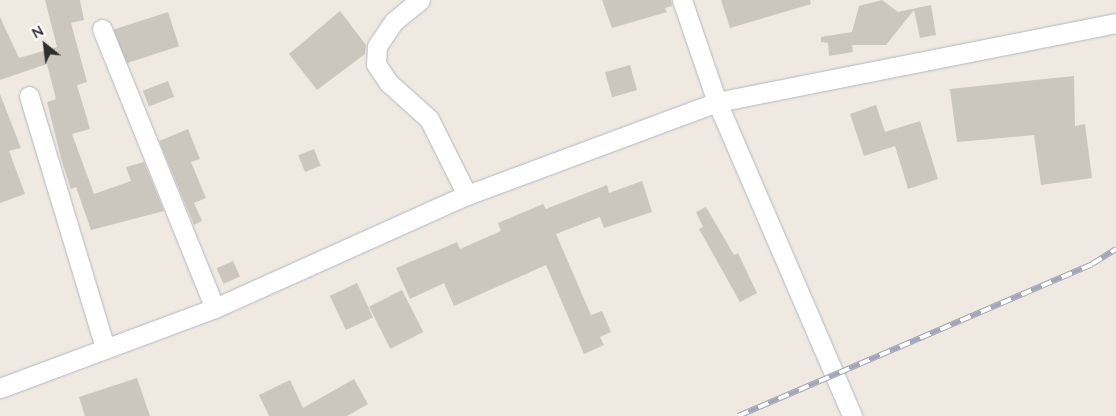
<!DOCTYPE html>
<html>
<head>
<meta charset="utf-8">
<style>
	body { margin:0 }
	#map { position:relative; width:1116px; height:416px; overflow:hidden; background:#efe9e1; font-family:Lato,sans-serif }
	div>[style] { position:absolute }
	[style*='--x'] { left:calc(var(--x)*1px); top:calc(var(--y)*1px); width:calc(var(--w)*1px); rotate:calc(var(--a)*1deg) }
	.building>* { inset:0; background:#cbc7bf; transform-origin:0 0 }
	.roads { filter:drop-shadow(0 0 1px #b4b7c1) drop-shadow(0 0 1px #b4b7c1) }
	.minor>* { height:19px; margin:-9.5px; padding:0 9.5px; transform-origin:9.5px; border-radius:9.5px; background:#fff }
	.rail>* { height:5.5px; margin-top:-2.75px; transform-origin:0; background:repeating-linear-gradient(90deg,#fff 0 11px,#a3a6b8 0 22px); box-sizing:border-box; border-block:1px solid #a3a6b8 }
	span { translate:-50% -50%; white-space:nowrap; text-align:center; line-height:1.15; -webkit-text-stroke:5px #fff; paint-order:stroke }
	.north { position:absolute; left:20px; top:20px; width:50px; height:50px; -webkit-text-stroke:4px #fff; paint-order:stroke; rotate:331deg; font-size:14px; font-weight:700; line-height:20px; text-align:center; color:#2e2e2e }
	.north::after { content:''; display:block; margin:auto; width:18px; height:22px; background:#2e2e2e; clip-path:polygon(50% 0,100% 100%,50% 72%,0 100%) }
</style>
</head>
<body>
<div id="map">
	<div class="building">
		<div style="clip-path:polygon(45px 0,80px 0,84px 20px,71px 23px,87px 82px,77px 85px,90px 129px,72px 134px,94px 194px,131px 181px,126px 167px,144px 162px,164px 211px,91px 230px,76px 187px,71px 189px,62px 162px,47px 102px,56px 99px,47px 64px,0 80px,0 17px,19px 58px,57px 47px)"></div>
		<div style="clip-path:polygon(602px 0,671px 0,672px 6px,665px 8px,667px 12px,612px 28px)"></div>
		<div style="clip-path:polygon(721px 0,810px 0,811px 4px,730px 28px)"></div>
		<div style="clip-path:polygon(882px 0,898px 12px,931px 5px,936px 35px,920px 38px,914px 10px,886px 45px,852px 45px,853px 52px,829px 56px,828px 43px,821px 42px,821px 37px,852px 32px,859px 6px)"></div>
		<div style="clip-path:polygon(340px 11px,366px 45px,365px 54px,317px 90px,289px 54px)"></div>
		<div style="left:168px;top:12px;width:36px;height:57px;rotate:72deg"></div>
		<div style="left:630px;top:65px;width:26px;height:26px;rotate:74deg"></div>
		<div style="clip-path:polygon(1074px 76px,1075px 126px,1085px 124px,1092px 178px,1041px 185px,1034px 135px,957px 142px,950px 89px)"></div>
		<div style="left:168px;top:81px;width:17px;height:27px;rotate:69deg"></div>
		<div style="clip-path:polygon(0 94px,21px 148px,9px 151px,25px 194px,0 203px)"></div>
		<div style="clip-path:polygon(876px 105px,885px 132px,920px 121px,938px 179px,908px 189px,895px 146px,864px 156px,850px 114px)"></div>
		<div style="clip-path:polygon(188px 129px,200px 159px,191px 162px,206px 198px,194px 203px,202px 221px,194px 225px,159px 141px)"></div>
		<div style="left:314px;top:149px;width:18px;height:17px;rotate:68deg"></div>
		<div style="clip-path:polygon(642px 181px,652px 212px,604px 228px,600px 217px,556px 234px,591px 315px,602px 311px,611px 332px,600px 337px,604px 345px,584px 354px,546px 265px,454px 306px,444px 283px,410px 299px,396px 268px,457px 242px,460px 249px,501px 231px,498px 223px,543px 204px,546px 209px,607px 185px,609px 193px)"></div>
		<div style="clip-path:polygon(706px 207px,734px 255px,738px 253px,757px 293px,740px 302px,699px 229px,703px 227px,696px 212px)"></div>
		<div style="left:233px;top:261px;width:17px;height:18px;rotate:66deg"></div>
		<div style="left:357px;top:283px;width:38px;height:30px;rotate:65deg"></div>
		<div style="left:402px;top:290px;width:47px;height:37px;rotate:63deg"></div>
		<div style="clip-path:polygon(137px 378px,150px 416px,85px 416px,79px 397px)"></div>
		<div style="clip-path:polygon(354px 379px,368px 404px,347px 416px,269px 416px,259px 395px,290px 380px,303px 408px)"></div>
	</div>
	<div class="roads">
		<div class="minor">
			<div style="--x:420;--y:0;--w:33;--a:141"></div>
			<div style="--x:394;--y:21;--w:30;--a:124"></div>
			<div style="--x:377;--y:46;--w:18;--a:93"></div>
			<div style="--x:376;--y:64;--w:23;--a:56"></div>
			<div style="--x:389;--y:83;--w:54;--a:42"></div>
			<div style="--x:429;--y:119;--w:85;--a:63.4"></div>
			<div style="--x:682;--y:0;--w:108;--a:71.1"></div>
			<div style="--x:717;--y:102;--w:342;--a:66.7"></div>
			<div style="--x:102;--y:29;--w:301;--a:68"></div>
			<div style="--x:29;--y:96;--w:263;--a:73.2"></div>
			<div style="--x:0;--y:388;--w:229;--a:-20.4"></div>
			<div style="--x:215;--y:308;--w:276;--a:-24.2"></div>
			<div style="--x:467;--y:195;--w:267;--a:-20.4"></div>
			<div style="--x:717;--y:102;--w:407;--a:-11.2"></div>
		</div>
	</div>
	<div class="rail">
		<div style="--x:738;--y:416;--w:385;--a:-23.2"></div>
		<div style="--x:1092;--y:264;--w:28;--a:-32"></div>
	</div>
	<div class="north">N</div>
</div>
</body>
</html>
